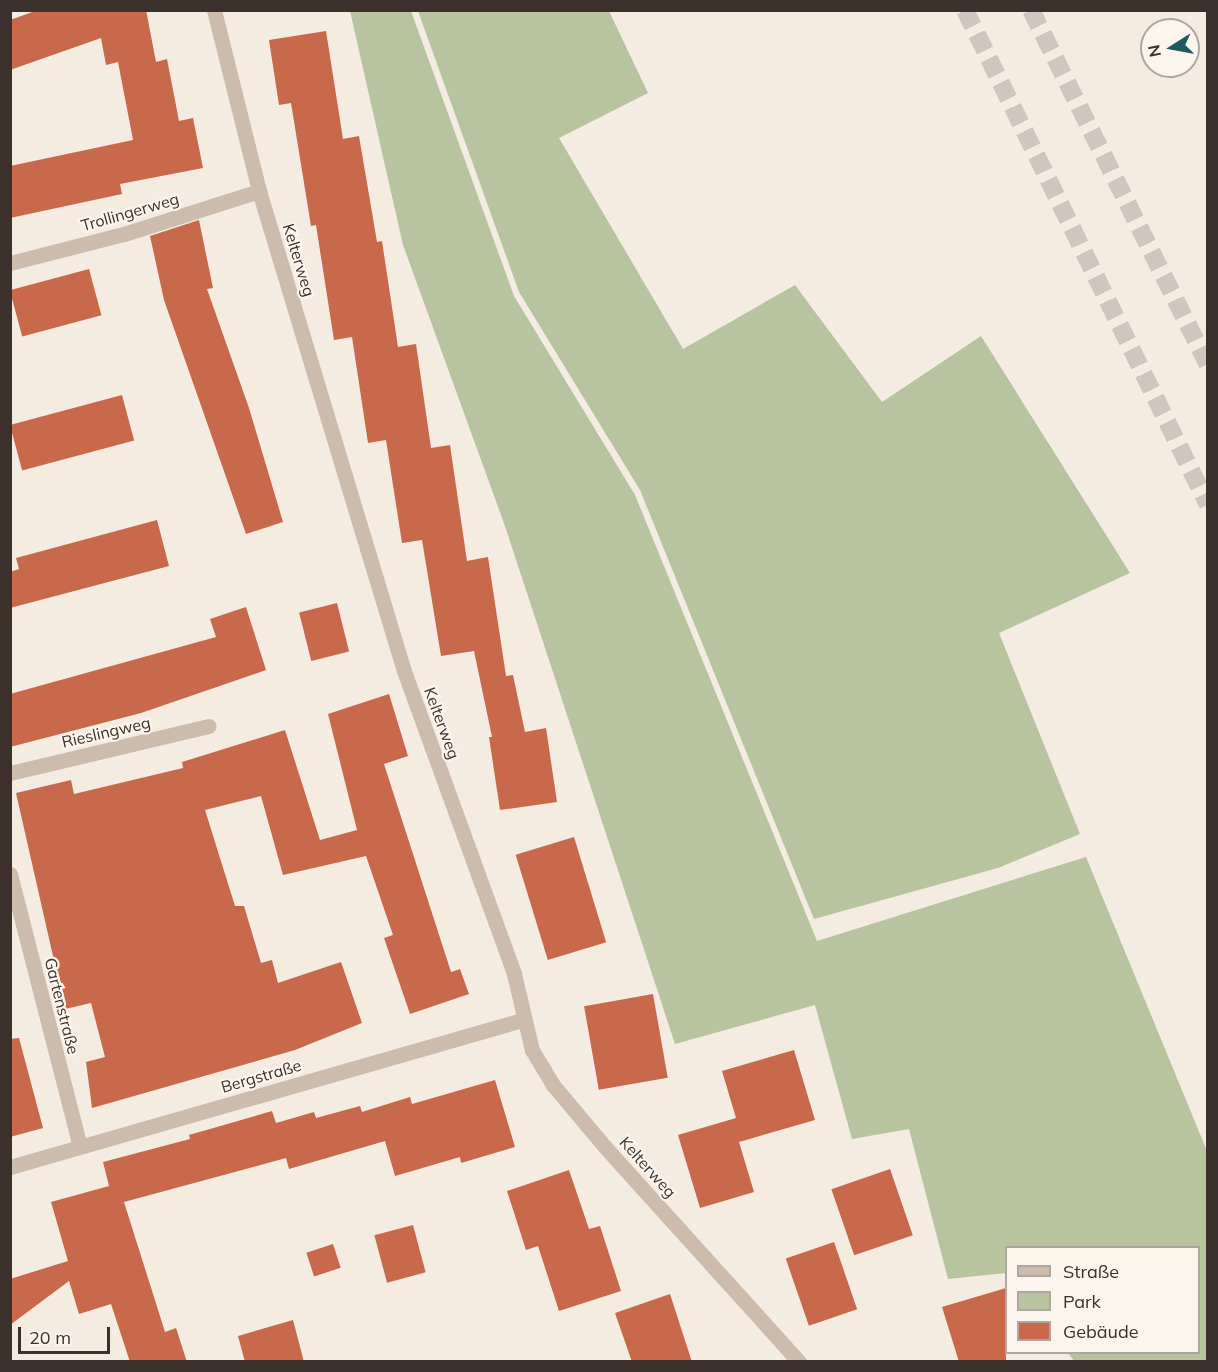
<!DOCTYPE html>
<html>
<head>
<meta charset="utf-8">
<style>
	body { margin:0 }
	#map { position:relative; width:1218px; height:1372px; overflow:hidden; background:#f4ebe1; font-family:Mulish,sans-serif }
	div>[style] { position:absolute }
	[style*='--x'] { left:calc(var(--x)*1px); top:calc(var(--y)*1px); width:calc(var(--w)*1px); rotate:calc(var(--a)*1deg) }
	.green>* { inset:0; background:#b8c4a0 }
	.building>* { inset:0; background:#c8694b; transform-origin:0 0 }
	.highway-tunnel>* { height:18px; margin-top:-9px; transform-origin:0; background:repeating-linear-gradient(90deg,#cfc6bd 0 18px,transparent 0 27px) }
	.minor>* { height:15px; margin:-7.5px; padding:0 7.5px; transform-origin:7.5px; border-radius:7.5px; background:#cdbbac }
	span { translate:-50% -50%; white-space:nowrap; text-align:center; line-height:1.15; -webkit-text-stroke:4.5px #fbf5ee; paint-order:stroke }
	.street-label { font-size:16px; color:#3b302b }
	.frame { position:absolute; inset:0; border:12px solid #3b302b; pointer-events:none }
	.legend { position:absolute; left:1005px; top:1246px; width:195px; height:108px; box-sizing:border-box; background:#fbf5ee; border:2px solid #aea6a0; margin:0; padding:8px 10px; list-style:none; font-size:18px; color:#3b302b }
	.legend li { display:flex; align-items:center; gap:12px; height:30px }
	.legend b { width:30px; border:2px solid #aea6a0 }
	.north { position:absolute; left:1140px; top:18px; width:60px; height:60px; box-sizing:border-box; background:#fbf5ee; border:2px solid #aea6a0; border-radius:50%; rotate:259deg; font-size:16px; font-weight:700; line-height:24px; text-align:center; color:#3b302b }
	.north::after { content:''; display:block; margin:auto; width:21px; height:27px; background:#1f5a5e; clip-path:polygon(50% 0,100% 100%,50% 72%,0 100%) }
	.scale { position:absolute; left:18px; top:1327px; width:92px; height:27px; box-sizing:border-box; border:3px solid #3b302b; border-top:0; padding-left:8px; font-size:18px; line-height:21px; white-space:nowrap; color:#3b302b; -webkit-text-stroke:4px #fbf5ee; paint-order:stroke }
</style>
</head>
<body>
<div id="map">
	<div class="green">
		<div style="clip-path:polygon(350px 11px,411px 11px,514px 296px,635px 495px,817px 941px,1086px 857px,1207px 1151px,1207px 1361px,1074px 1361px,1068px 1353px,1198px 1352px,1198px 1248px,1006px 1248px,1006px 1273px,948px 1279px,909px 1129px,852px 1139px,815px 1005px,675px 1044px,505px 526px,403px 245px)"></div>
		<div style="clip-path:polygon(418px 11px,609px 11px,648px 93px,559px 138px,683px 349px,795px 285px,882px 402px,981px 336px,1130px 573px,999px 633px,1080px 834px,998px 868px,814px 919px,640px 490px,519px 292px)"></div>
	</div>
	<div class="building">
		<div style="clip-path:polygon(38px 10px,146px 10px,156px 62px,167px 59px,179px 121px,193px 118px,203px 168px,120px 184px,122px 194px,10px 218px,10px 166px,133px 140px,118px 62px,106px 65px,101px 38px,10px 70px,10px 20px)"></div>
		<div style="clip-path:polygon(326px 31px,343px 139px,359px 136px,377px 242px,382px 241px,398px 347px,416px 344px,431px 448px,450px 445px,467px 561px,488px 557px,506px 676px,513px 675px,525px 732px,546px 728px,557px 802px,500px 810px,489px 737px,492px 737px,474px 651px,441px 656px,422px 540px,402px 543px,386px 440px,368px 443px,352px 337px,334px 340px,316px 225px,311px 226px,291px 103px,279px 105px,269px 40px)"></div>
		<div style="clip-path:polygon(199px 220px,213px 288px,207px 289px,249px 408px,283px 522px,246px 534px,164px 300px,150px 236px)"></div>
		<div style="left:89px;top:269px;width:48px;height:82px;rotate:75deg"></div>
		<div style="left:122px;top:395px;width:47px;height:116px;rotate:75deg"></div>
		<div style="clip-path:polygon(157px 520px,169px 566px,10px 608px,10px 572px,19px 569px,16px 558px)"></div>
		<div style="left:337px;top:603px;width:50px;height:39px;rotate:76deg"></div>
		<div style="clip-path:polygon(246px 607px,266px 670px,141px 713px,10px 747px,10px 694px,216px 637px,210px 619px)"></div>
		<div style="clip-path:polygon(389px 694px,408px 756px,384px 764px,451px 972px,460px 969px,469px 994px,410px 1014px,384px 938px,393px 935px,366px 856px,283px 875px,261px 796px,205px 810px,235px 906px,244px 906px,261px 963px,272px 960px,278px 983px,341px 962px,362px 1023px,295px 1050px,92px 1108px,86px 1062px,105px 1057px,91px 1003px,65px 1009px,16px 793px,71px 780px,74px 794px,183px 768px,182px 762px,285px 730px,320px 840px,357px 830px,328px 714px)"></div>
		<div style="left:574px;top:837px;width:110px;height:61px;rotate:73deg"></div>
		<div style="left:653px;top:994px;width:85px;height:70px;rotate:80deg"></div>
		<div style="clip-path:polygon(19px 1038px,43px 1128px,10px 1137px,10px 1039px)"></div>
		<div style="clip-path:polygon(794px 1050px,815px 1120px,739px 1142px,754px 1192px,700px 1208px,678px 1135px,736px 1118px,722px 1071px)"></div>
		<div style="clip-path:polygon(495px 1080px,515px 1147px,461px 1163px,460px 1157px,395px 1176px,385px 1141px,289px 1169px,286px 1158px,124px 1202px,165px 1332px,176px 1328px,187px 1362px,130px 1362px,111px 1304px,79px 1314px,69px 1281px,10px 1325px,10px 1279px,68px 1261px,51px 1202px,109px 1186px,103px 1162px,190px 1139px,189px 1135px,272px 1111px,276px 1123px,314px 1112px,316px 1118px,360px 1106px,362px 1112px,410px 1097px,412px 1104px)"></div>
		<div style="left:890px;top:1169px;width:70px;height:62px;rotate:71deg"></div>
		<div style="clip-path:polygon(569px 1170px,589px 1229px,600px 1226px,621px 1291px,559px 1311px,538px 1246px,526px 1250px,507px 1191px)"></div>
		<div style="left:413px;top:1225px;width:49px;height:40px;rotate:75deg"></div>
		<div style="left:834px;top:1242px;width:71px;height:51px;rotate:71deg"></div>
		<div style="left:333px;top:1244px;width:25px;height:28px;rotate:72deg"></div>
		<div style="clip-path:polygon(1006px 1288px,1006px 1362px,959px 1362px,942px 1307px)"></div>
		<div style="clip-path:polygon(670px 1294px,692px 1362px,632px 1362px,615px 1313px)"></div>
		<div style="clip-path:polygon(293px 1320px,304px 1362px,245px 1362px,238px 1336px)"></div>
	</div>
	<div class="highway-tunnel">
		<div style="--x:965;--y:10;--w:551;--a:63.85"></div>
		<div style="--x:1031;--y:10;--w:397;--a:63.5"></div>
	</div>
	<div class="minor">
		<div style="--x:214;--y:10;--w:187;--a:76"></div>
		<div style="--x:259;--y:191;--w:501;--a:73.19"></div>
		<div style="--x:404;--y:671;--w:322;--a:70"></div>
		<div style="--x:514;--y:974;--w:78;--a:76.7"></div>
		<div style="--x:532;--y:1050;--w:41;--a:59"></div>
		<div style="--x:553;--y:1085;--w:81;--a:50"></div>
		<div style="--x:605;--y:1147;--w:290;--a:47.9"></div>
		<div style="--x:10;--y:263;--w:118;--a:-14.3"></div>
		<div style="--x:124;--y:234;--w:142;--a:-17.7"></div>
		<div style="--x:10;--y:773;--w:204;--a:-13.3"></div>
		<div style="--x:10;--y:874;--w:281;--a:75.6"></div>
		<div style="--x:10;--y:1167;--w:533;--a:-16.02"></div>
	</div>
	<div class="street-label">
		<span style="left:130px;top:212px;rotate:-16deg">Trollingerweg</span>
		<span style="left:299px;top:260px;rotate:73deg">Kelterweg</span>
		<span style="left:442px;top:723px;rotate:70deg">Kelterweg</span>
		<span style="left:106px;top:732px;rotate:-13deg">Rieslingweg</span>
		<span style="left:62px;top:1006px;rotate:76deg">Gartenstraße</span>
		<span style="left:261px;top:1076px;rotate:-16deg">Bergstraße</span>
		<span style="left:648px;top:1167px;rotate:48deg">Kelterweg</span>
	</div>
	<div class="frame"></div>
	<ul class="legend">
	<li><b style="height:8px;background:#cdbbac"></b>Straße</li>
	<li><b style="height:16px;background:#b8c4a0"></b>Park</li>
	<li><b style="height:16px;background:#c8694b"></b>Gebäude</li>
	</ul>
	<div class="north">N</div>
	<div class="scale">20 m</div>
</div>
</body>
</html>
